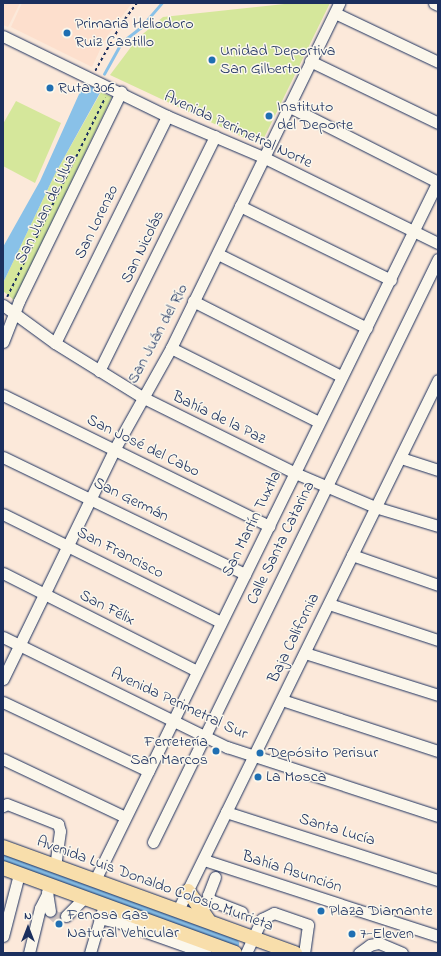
<!DOCTYPE html>
<html>
<head>
<meta charset="utf-8">
<style>
	body { margin:0 }
	#map { position:relative; width:441px; height:956px; overflow:hidden; background:#fce9da; font-family:"Indie Flower",sans-serif }
	div>[style] { position:absolute }
	[style*='--x'] { left:calc(var(--x)*1px); top:calc(var(--y)*1px); width:calc(var(--w)*1px); rotate:calc(var(--a)*1deg) }
	.built>* { inset:0; background:#fddfcd }
	.green>* { inset:0; background:#d5e79b }
	.water>* { inset:0; background:#89c1e8 }
	.stream>* { height:2.5px; margin:-1.25px; padding:0 1.25px; transform-origin:1.25px; border-radius:1.25px; background:#89c1e8 }
	.canal>* { height:9px; margin:-4.5px; padding:0 4.5px; transform-origin:4.5px; border-radius:4.5px; background:#89c1e8 }
	.minor-tunnel>* { height:11px; margin-top:-5.5px; transform-origin:0; background:repeating-linear-gradient(90deg,#cfc4c1 0 11px,transparent 0 16.5px) }
	.path>* { height:1.5px; margin-top:-0.75px; transform-origin:0; background:repeating-linear-gradient(90deg,#1b2f5e 0 3px,transparent 0 6px) }
	.roads { filter:drop-shadow(0 0 1px #1b2f5e) drop-shadow(0 0 1px #1b2f5e) }
	.minor>* { height:11px; margin:-5.5px; padding:0 5.5px; transform-origin:5.5px; border-radius:5.5px; background:#fbf7ec }
	.major>* { height:14px; margin:-7px; padding:0 7px; transform-origin:7px; border-radius:7px; background:#f8deab }
	.dots>* { width:11px; height:11px; translate:-50% -50%; box-sizing:border-box; border:2px solid #fbf7ec; border-radius:50% }
	span { translate:-50% -50%; white-space:nowrap; text-align:center; line-height:1.15; -webkit-text-stroke:3px #fbf7ec; paint-order:stroke }
	.poi-label { font-size:16px; color:#1b2f5e }
	.left { translate:0 -50%; text-align:left }
	.right { translate:-100% -50%; text-align:right }
	.street-label { font-size:16px; color:#1b2f5e }
	.frame { position:absolute; inset:0; border:4px solid #1b2f5e; pointer-events:none }
	.north { position:absolute; left:8px; top:908px; width:40px; height:40px; -webkit-text-stroke:3px #fbf7ec; paint-order:stroke; rotate:0deg; font-size:11px; font-weight:700; line-height:16px; text-align:center; color:#1b2f5e }
	.north::after { content:''; display:block; margin:auto; width:14px; height:18px; background:#1b2f5e; clip-path:polygon(50% 0,100% 100%,50% 72%,0 100%) }
</style>
</head>
<body>
<div id="map">
	<div class="built">
		<div style="clip-path:polygon(3px 3px,20px 3px,8px 27px,3px 25px)"></div>
		<div style="clip-path:polygon(22px 3px,132px 3px,105px 39px,92px 67px,11px 27px)"></div>
	</div>
	<div class="green">
		<div style="clip-path:polygon(294px 3px,330px 3px,263px 140px,253px 142px,110px 75px,137px 39px,163px 17px)"></div>
		<div style="clip-path:polygon(101px 92px,112px 97px,14px 300px,3px 291px,3px 283px,55px 174px)"></div>
		<div style="clip-path:polygon(16px 101px,61px 123px,35px 183px,3px 166px,3px 124px)"></div>
	</div>
	<div class="water">
		<div style="clip-path:polygon(84px 83px,101px 91px,55px 174px,3px 283px,3px 247px,40px 181px)"></div>
	</div>
	<div class="stream">
		<div style="--x:104;--y:74;--w:37;--a:-61"></div>
		<div style="--x:122;--y:42;--w:23;--a:-38"></div>
		<div style="--x:140;--y:28;--w:33;--a:-49"></div>
	</div>
	<div class="canal">
		<div style="--x:3;--y:859;--w:246;--a:20"></div>
	</div>
	<div class="minor-tunnel">
		<div style="--x:50;--y:911;--w:10;--a:45"></div>
		<div style="--x:57;--y:918;--w:9;--a:-13"></div>
	</div>
	<div class="path">
		<div style="--x:95;--y:71;--w:54;--a:-61"></div>
		<div style="--x:121;--y:24;--w:26;--a:-53"></div>
		<div style="--x:7;--y:297;--w:222;--a:-63.8"></div>
	</div>
	<div class="roads">
		<div class="minor">
			<div style="--x:434;--y:3;--w:4;--a:27"></div>
			<div style="--x:335;--y:13;--w:114;--a:25.4"></div>
			<div style="--x:3;--y:36;--w:182;--a:26"></div>
			<div style="--x:167;--y:116;--w:104;--a:23.1"></div>
			<div style="--x:263;--y:157;--w:195;--a:26.2"></div>
			<div style="--x:310;--y:61;--w:142;--a:25.8"></div>
			<div style="--x:288;--y:106;--w:168;--a:26.9"></div>
			<div style="--x:240;--y:206;--w:168;--a:26.1"></div>
			<div style="--x:218;--y:254;--w:166;--a:26.4"></div>
			<div style="--x:193;--y:301;--w:166;--a:26.9"></div>
			<div style="--x:3;--y:305;--w:64;--a:36.2"></div>
			<div style="--x:55;--y:343;--w:102;--a:31.8"></div>
			<div style="--x:142;--y:397;--w:171;--a:26.4"></div>
			<div style="--x:295;--y:473;--w:87;--a:23"></div>
			<div style="--x:375;--y:507;--w:66;--a:16.8"></div>
			<div style="--x:3;--y:342;--w:44;--a:-68.7"></div>
			<div style="--x:19;--y:301;--w:233;--a:-64"></div>
			<div style="--x:55;--y:343;--w:253;--a:-63.7"></div>
			<div style="--x:171;--y:348;--w:165;--a:26.6"></div>
			<div style="--x:99;--y:371;--w:262;--a:-63.7"></div>
			<div style="--x:3;--y:395;--w:297;--a:26.2"></div>
			<div style="--x:3;--y:457;--w:269;--a:25.8"></div>
			<div style="--x:401;--y:458;--w:39;--a:18"></div>
			<div style="--x:3;--y:514;--w:243;--a:26.4"></div>
			<div style="--x:352;--y:555;--w:91;--a:19.2"></div>
			<div style="--x:3;--y:573;--w:217;--a:26.8"></div>
			<div style="--x:329;--y:604;--w:115;--a:18.3"></div>
			<div style="--x:3;--y:637;--w:250;--a:26.2"></div>
			<div style="--x:227;--y:747;--w:222;--a:18.1"></div>
			<div style="--x:305;--y:653;--w:139;--a:17.5"></div>
			<div style="--x:3;--y:679;--w:254;--a:-64.1"></div>
			<div style="--x:114;--y:450;--w:117;--a:-60.8"></div>
			<div style="--x:171;--y:348;--w:384;--a:-64"></div>
			<div style="--x:282;--y:700;--w:164;--a:18.1"></div>
			<div style="--x:3;--y:702;--w:161;--a:25.4"></div>
			<div style="--x:3;--y:759;--w:135;--a:25.4"></div>
			<div style="--x:3;--y:806;--w:4;--a:-27"></div>
			<div style="--x:7;--y:804;--w:55;--a:21.4"></div>
			<div style="--x:58;--y:824;--w:7;--a:74"></div>
			<div style="--x:60;--y:831;--w:35;--a:98"></div>
			<div style="--x:226;--y:812;--w:223;--a:17.8"></div>
			<div style="--x:153;--y:842;--w:649;--a:-63.95"></div>
			<div style="--x:204;--y:860;--w:246;--a:18"></div>
			<div style="--x:215;--y:877;--w:19;--a:111"></div>
			<div style="--x:208;--y:895;--w:5;--a:68"></div>
			<div style="--x:210;--y:900;--w:34;--a:21"></div>
			<div style="--x:95;--y:880;--w:779;--a:-63.86"></div>
			<div style="--x:47;--y:892;--w:19;--a:81"></div>
			<div style="--x:178;--y:910;--w:590;--a:-63.87"></div>
			<div style="--x:66;--y:916;--w:27;--a:-45"></div>
			<div style="--x:99;--y:918;--w:26;--a:13"></div>
			<div style="--x:124;--y:924;--w:87;--a:19.5"></div>
			<div style="--x:3;--y:936;--w:64;--a:-75.5"></div>
			<div style="--x:29;--y:953;--w:46;--a:-76.3"></div>
			<div style="--x:40;--y:908;--w:16;--a:-63"></div>
			<div style="--x:90;--y:953;--w:43;--a:-73.7"></div>
			<div style="--x:246;--y:953;--w:38;--a:-65"></div>
			<div style="--x:262;--y:919;--w:13;--a:-27"></div>
			<div style="--x:274;--y:913;--w:36;--a:19"></div>
			<div style="--x:308;--y:925;--w:28;--a:98"></div>
			<div style="--x:359;--y:953;--w:14;--a:-36"></div>
			<div style="--x:370;--y:945;--w:9;--a:-13"></div>
			<div style="--x:379;--y:943;--w:25;--a:23"></div>
		</div>
		<div class="major">
			<div style="--x:3;--y:847;--w:311;--a:20"></div>
			<div style="--x:3;--y:868;--w:247;--a:20.1"></div>
			<div style="--x:188;--y:891;--w:35;--a:55"></div>
		</div>
	</div>
	<div class="dots">
		<div style="left:67px;top:33px;background:#1f6fb2"></div>
		<div style="left:212px;top:60px;background:#1f6fb2"></div>
		<div style="left:50px;top:88px;background:#1f6fb2"></div>
		<div style="left:269px;top:116px;background:#1f6fb2"></div>
		<div style="left:216px;top:751px;background:#1f6fb2"></div>
		<div style="left:260px;top:753px;background:#1f6fb2"></div>
		<div style="left:258px;top:777px;background:#1f6fb2"></div>
		<div style="left:321px;top:911px;background:#1f6fb2"></div>
		<div style="left:59px;top:924px;background:#1f6fb2"></div>
		<div style="left:352px;top:934px;background:#1f6fb2"></div>
	</div>
	<div class="poi-label">
		<span class="left" style="left:75px;top:33px">Primaria Heliodoro<br>Ruiz Castillo</span>
		<span class="left" style="left:220px;top:60px">Unidad Deportiva<br>San Gilberto</span>
		<span class="left" style="left:58px;top:88px">Ruta 306</span>
		<span class="left" style="left:277px;top:116px">Instituto<br>del Deporte</span>
		<span class="right" style="left:208px;top:751px">Ferretería<br>San Marcos</span>
		<span class="left" style="left:268px;top:753px">Depósito Perisur</span>
		<span class="left" style="left:266px;top:777px">La Mosca</span>
		<span class="left" style="left:329px;top:911px">Plaza Diamante</span>
		<span class="left" style="left:67px;top:924px">Fenosa Gas<br>Natural Vehicular</span>
		<span class="left" style="left:360px;top:934px">7-Eleven</span>
	</div>
	<div class="street-label">
		<span style="left:238px;top:130px;rotate:25deg">Avenida Perimetral Norte</span>
		<span style="left:46px;top:209px;rotate:-64deg">San Juan de Ulua</span>
		<span style="left:97px;top:222px;rotate:-64deg">San Lorenzo</span>
		<span style="left:143px;top:247px;rotate:-64deg">San Nicolás</span>
		<span style="left:158px;top:334px;rotate:-62deg">San Juán del Río</span>
		<span style="left:219px;top:418px;rotate:26deg">Bahía de la Paz</span>
		<span style="left:143px;top:446px;rotate:26deg">San José del Cabo</span>
		<span style="left:131px;top:500px;rotate:26deg">San Germán</span>
		<span style="left:252px;top:524px;rotate:-64deg">San Martín Tuxtla</span>
		<span style="left:281px;top:543px;rotate:-64deg">Calle Santa Catarina</span>
		<span style="left:120px;top:553px;rotate:27deg">San Francisco</span>
		<span style="left:107px;top:608px;rotate:27deg">San Félix</span>
		<span style="left:294px;top:638px;rotate:-64deg">Baja California</span>
		<span style="left:179px;top:704px;rotate:25deg">Avenida Perimetral Sur</span>
		<span style="left:337px;top:830px;rotate:17deg">Santa Lucía</span>
		<span style="left:292px;top:872px;rotate:18deg">Bahía Asunción</span>
		<span style="left:155px;top:884px;rotate:20deg">Avenida Luis Donaldo Colosio Murrieta</span>
	</div>
	<div class="frame"></div>
	<div class="north">N</div>
</div>
</body>
</html>
